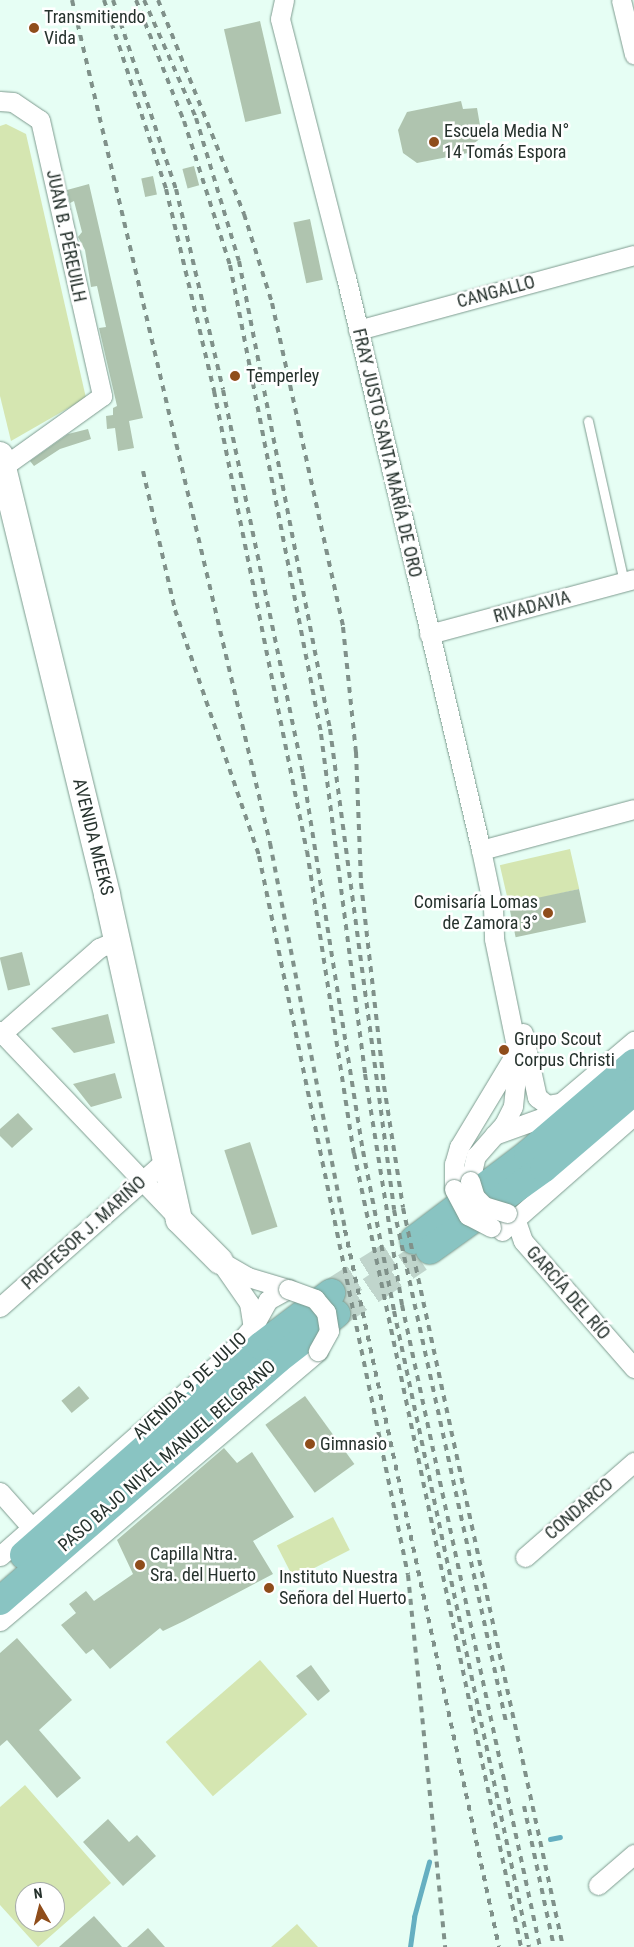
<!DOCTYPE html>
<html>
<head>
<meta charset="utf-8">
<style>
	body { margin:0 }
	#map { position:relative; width:634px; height:1947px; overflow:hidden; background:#e6fef4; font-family:"Roboto Condensed",sans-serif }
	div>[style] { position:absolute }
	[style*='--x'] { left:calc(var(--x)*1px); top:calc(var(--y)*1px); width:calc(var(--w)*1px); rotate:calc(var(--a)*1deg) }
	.green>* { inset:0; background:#d5e6b1; transform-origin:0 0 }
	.stream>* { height:4.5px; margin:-2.25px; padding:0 2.25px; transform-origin:2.25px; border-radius:2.25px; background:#65afc1 }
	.building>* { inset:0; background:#afc4af; transform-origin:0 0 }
	.primary-tunnel>* { height:28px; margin-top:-14px; transform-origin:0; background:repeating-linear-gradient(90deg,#c0d5cc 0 28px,transparent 0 42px) }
	.roads { filter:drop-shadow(0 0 1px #7e9b8f) drop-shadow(0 0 1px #7e9b8f) }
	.lane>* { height:9px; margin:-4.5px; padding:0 4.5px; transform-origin:4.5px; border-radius:4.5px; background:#fff }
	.street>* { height:19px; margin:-9.5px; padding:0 9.5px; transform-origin:9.5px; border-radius:9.5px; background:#fff }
	.secondary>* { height:26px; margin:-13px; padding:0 13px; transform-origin:13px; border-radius:13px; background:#fff }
	.primary>* { height:28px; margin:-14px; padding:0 14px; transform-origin:14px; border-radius:14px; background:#89c4c2 }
	.rail>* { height:4px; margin-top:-2px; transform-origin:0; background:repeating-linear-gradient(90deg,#80918a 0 6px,transparent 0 12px) }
	.bridges { filter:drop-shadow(0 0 1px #7e9b8f) drop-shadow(0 0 1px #7e9b8f) }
	.street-bridge>* { height:19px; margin:-9.5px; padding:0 9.5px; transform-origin:9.5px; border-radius:9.5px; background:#fff }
	.dots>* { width:14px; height:14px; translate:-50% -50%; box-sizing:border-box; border:2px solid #fff; border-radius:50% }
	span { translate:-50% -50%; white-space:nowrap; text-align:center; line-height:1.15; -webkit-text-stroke:5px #fff; paint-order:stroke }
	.poi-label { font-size:18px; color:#26322d }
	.left { translate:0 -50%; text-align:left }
	.right { translate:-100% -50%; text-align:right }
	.street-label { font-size:18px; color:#26322d }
	.north { position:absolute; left:15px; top:1882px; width:50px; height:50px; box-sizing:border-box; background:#fff; border:1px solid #a8adab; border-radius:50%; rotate:352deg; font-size:14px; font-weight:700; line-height:20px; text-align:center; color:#26322d }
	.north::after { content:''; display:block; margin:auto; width:18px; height:22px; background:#8f4d1b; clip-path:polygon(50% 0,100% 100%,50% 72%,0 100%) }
</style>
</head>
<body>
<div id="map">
	<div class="green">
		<div style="clip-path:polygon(6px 124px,26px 134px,86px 398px,11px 441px,0 396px,0 126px)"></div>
		<div style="left:570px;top:849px;width:41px;height:72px;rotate:77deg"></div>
		<div style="left:333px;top:1517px;width:37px;height:63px;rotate:63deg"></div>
		<div style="left:260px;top:1660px;width:72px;height:125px;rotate:49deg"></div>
		<div style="clip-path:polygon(evenodd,25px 1785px,111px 1883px,38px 1947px,0 1905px,0 1807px,25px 1785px,25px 1892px,55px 1892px,55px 1922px,25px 1922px,25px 1892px)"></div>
		<div style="clip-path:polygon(297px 1924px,318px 1947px,271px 1947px)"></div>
	</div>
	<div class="stream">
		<div style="--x:550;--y:1839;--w:10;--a:-11"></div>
		<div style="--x:410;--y:1947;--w:30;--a:-82"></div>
		<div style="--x:414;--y:1917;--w:57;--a:-74.7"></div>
	</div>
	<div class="building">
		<div style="left:260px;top:21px;width:95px;height:37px;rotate:77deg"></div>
		<div style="clip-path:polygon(461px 101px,463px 109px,477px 108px,482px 137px,472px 145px,473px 152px,417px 163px,403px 153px,398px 130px,407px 112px)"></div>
		<div style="left:194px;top:166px;width:20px;height:12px;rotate:75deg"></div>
		<div style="left:153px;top:176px;width:19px;height:12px;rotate:78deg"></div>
		<div style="clip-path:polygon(89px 184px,143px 418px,129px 421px,134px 448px,118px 451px,115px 428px,107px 429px,106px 416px,113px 415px,113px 408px,117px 406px,99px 328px,106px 327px,97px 286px,91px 287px,85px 250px,78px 237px,82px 232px,74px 201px,70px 203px,67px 190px)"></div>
		<div style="left:310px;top:219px;width:62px;height:17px;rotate:78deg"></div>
		<div style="clip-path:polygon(88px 429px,91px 439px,60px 449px,34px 466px,30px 461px,68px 434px)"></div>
		<div style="left:579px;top:889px;width:34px;height:72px;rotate:78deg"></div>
		<div style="left:22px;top:952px;width:34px;height:23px;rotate:76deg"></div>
		<div style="clip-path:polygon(108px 1014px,115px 1043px,74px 1053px,51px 1028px)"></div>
		<div style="clip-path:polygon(115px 1073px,122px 1098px,91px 1107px,73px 1084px)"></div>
		<div style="clip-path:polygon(18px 1113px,33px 1129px,12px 1148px,0 1136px,0 1129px)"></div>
		<div style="left:250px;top:1142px;width:89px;height:27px;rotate:72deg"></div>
		<div style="left:79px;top:1386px;width:16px;height:23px;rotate:50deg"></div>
		<div style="left:305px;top:1396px;width:84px;height:49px;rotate:54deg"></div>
		<div style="clip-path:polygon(224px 1448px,237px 1463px,252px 1452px,294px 1517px,253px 1541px,273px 1574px,184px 1621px,163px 1631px,160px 1628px,110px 1669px,93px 1649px,86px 1654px,61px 1625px,76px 1613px,69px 1604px,86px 1591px,94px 1601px,133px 1574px,117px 1540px)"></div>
		<div style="clip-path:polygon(17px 1638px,72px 1700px,39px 1730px,81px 1778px,57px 1798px,7px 1740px,0 1746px,0 1653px)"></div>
		<div style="clip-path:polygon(311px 1665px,330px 1691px,318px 1701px,296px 1676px)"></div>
		<div style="clip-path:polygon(108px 1819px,129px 1842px,137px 1835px,156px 1856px,123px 1886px,83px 1842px)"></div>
		<div style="clip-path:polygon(94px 1916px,122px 1947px,59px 1947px)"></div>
		<div style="clip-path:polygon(148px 1928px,165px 1947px,127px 1947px)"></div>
	</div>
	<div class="primary-tunnel">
		<div style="--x:331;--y:1293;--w:70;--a:-32.1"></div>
		<div style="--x:336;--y:1314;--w:100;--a:-34"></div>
	</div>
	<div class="roads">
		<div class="lane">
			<div style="--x:588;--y:421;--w:165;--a:77.4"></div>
		</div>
		<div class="street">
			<div style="--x:284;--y:0;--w:19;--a:102"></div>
			<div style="--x:280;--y:19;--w:266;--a:75.7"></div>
			<div style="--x:346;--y:277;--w:589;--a:76.74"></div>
			<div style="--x:481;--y:850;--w:58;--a:78.1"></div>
			<div style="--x:493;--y:907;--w:32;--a:88"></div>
			<div style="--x:494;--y:939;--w:114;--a:78.4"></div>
			<div style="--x:517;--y:1051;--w:112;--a:121.1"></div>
			<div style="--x:459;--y:1147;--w:18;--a:106"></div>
			<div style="--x:454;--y:1164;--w:25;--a:90"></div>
			<div style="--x:621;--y:0;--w:56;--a:76.5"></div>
			<div style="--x:0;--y:101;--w:13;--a:4"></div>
			<div style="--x:13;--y:102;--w:32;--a:34"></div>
			<div style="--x:40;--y:120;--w:283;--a:77.3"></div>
			<div style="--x:102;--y:396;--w:125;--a:144.4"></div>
			<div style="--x:358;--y:330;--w:286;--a:-15.2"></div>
			<div style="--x:429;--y:634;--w:212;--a:-15"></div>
			<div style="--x:481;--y:850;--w:158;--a:-15"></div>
			<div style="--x:0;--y:1031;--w:258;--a:46.4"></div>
			<div style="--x:523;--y:1033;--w:66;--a:77.7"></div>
			<div style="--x:537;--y:1097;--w:13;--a:39"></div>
			<div style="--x:547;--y:1105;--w:17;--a:-10"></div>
			<div style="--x:0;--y:1035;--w:132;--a:-41.3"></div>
			<div style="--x:99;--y:948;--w:21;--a:-23"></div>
			<div style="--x:494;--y:1135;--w:53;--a:-19.8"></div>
			<div style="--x:544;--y:1117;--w:118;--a:-40.2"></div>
			<div style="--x:470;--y:1181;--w:26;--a:-77"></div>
			<div style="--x:476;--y:1156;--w:43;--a:-48.8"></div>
			<div style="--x:504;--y:1124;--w:20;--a:-63"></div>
			<div style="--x:513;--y:1106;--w:57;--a:-84"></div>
			<div style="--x:507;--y:1213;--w:9;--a:32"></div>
			<div style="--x:515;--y:1218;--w:24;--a:71"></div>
			<div style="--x:523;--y:1241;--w:169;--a:48.8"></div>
			<div style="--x:502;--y:1231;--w:176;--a:-41.3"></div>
			<div style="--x:220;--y:1261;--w:51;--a:55.4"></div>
			<div style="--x:249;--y:1303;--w:24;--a:81"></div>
			<div style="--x:227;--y:1265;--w:24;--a:30"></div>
			<div style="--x:248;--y:1277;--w:42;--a:16.7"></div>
			<div style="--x:0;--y:1307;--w:223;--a:-41.5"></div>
			<div style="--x:0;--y:1492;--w:48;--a:48.4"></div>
			<div style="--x:0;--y:1556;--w:307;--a:-41.4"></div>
			<div style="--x:230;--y:1353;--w:35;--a:-49"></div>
			<div style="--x:253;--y:1327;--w:31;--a:-61"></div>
			<div style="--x:268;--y:1300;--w:23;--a:-29"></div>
			<div style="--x:525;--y:1557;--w:145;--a:-41.1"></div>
			<div style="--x:0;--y:1621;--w:417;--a:-40.3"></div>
			<div style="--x:598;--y:1885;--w:48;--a:-40.7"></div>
		</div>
		<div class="secondary">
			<div style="--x:0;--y:455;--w:453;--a:76.3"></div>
			<div style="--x:107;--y:895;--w:333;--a:77.5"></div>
			<div style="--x:179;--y:1220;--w:58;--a:45"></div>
		</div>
		<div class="primary">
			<div style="--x:414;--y:1240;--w:143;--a:-37"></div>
			<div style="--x:528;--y:1154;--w:140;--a:-40.6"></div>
			<div style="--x:430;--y:1250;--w:140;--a:-35.7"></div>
			<div style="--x:544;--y:1168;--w:118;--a:-40.5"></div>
			<div style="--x:24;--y:1555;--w:316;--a:-41.4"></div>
			<div style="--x:261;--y:1346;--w:88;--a:-37.1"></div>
			<div style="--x:0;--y:1601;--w:367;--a:-41"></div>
			<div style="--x:277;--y:1360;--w:75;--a:-37.9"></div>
		</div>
	</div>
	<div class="rail">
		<div style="--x:72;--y:0;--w:866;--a:76.78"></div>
		<div style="--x:270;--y:843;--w:394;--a:79"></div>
		<div style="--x:345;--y:1230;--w:733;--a:77.88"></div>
		<div style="--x:104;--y:0;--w:199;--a:71.8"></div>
		<div style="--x:166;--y:189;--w:208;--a:76.6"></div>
		<div style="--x:214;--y:391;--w:469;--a:78.6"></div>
		<div style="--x:307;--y:851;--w:306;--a:81.2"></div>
		<div style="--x:354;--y:1153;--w:811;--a:78.12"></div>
		<div style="--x:113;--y:0;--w:199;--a:71.6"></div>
		<div style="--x:176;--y:189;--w:206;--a:76.8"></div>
		<div style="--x:223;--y:390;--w:391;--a:78.2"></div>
		<div style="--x:303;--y:773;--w:383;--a:81"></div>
		<div style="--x:363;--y:1151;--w:163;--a:79"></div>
		<div style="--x:394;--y:1311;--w:650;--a:78.02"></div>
		<div style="--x:136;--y:0;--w:130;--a:68.4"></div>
		<div style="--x:184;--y:121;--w:151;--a:72.3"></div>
		<div style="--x:230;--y:265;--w:478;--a:79"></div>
		<div style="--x:321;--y:734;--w:343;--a:82.6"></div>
		<div style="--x:365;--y:1074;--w:234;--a:80.9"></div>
		<div style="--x:402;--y:1305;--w:657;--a:77.87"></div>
		<div style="--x:144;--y:0;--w:129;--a:66.2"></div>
		<div style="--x:196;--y:118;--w:149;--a:73.3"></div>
		<div style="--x:239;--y:261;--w:477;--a:79"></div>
		<div style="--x:330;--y:729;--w:485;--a:82.4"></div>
		<div style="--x:394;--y:1210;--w:524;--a:77.66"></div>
		<div style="--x:158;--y:0;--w:231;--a:68.1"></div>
		<div style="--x:244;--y:214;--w:93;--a:72.5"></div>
		<div style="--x:272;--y:303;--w:332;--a:77.6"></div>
		<div style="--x:343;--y:627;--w:126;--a:84.1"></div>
		<div style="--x:356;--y:752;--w:131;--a:87.8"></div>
		<div style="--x:361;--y:883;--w:204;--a:83.5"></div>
		<div style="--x:384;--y:1086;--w:123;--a:81.1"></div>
		<div style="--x:403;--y:1208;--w:756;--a:77.78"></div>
		<div style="--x:143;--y:471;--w:143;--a:77"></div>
		<div style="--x:175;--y:610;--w:260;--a:71.1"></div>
		<div style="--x:259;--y:856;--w:734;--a:78.29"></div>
		<div style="--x:408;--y:1575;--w:374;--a:84.3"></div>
		<div style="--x:524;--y:1806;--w:144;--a:78"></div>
	</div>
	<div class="bridges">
		<div class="street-bridge">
			<div style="--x:470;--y:1181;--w:17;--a:73"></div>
			<div style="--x:475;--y:1197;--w:13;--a:45"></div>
			<div style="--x:484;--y:1206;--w:24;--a:17"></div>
			<div style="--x:454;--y:1189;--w:30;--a:62"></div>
			<div style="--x:468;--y:1215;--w:26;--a:28"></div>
			<div style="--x:288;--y:1289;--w:29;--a:20"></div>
			<div style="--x:315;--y:1299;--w:17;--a:50"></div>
			<div style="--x:326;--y:1312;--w:19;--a:81"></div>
			<div style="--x:329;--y:1331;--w:23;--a:119"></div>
		</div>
	</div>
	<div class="dots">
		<div style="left:34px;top:28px;background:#8f4d1b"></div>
		<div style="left:434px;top:142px;background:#8f4d1b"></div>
		<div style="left:235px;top:376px;background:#8f4d1b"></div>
		<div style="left:548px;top:913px;background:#8f4d1b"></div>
		<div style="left:504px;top:1050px;background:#8f4d1b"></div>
		<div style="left:310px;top:1444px;background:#8f4d1b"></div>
		<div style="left:140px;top:1565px;background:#8f4d1b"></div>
		<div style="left:269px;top:1588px;background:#8f4d1b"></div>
	</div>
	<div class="poi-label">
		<span class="left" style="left:44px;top:28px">Transmitiendo<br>Vida</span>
		<span class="left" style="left:444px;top:142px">Escuela Media N°<br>14 Tomás Espora</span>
		<span class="left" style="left:246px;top:376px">Temperley</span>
		<span class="right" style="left:538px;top:913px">Comisaría Lomas<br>de Zamora 3°</span>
		<span class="left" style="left:514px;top:1050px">Grupo Scout<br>Corpus Christi</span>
		<span class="left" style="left:320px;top:1444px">Gimnasio</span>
		<span class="left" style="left:150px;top:1565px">Capilla Ntra.<br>Sra. del Huerto</span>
		<span class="left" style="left:279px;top:1588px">Instituto Nuestra<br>Señora del Huerto</span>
	</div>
	<div class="street-label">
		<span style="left:66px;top:236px;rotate:78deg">JUAN B. PÉREUILH</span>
		<span style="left:496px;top:292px;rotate:-15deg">CANGALLO</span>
		<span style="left:387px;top:453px;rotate:77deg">FRAY JUSTO SANTA MARÍA DE ORO</span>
		<span style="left:532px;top:607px;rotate:-15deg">RIVADAVIA</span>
		<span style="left:93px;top:837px;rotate:76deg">AVENIDA MEEKS</span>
		<span style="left:84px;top:1233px;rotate:-42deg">PROFESOR J. MARIÑO</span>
		<span style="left:568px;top:1293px;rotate:49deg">GARCÍA DEL RÍO</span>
		<span style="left:190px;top:1386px;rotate:-43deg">AVENIDA 9 DE JULIO</span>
		<span style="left:167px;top:1456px;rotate:-41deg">PASO BAJO NIVEL MANUEL BELGRANO</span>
		<span style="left:579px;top:1509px;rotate:-41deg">CONDARCO</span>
	</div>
	<div class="north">N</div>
</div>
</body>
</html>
